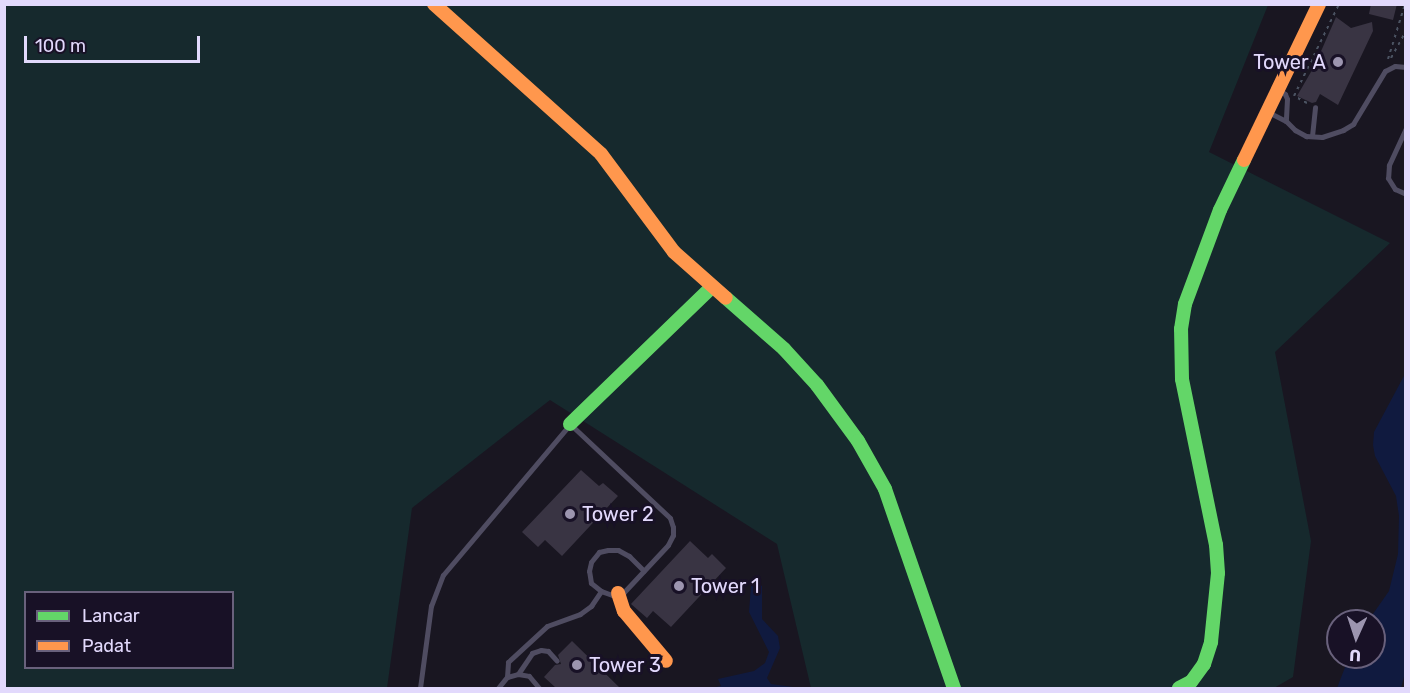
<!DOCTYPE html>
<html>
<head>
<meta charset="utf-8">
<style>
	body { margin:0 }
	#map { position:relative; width:1410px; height:693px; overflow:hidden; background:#191621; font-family:Rubik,sans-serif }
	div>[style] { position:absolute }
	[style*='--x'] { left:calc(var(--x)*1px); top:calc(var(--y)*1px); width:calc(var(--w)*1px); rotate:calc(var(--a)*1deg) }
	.green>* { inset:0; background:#16292d }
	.water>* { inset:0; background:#101a3f }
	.building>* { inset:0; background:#393443 }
	.path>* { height:2px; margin-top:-1px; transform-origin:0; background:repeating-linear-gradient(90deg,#4b5362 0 3px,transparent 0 7.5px) }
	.lane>* { height:5px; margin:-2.5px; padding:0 2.5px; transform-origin:2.5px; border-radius:2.5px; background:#4f4c61 }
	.fast>* { height:14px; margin:-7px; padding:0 7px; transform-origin:7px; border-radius:7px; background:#63d668 }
	.slow>* { height:14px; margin:-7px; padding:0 7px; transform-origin:7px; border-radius:7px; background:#ff974d }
	.dots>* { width:16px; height:16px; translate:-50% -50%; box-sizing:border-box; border:3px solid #181126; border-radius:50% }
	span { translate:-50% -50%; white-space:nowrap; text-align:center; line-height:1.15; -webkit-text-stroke:6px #181126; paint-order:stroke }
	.poi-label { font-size:20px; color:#e2d9fc }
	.right { translate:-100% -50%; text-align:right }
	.left { translate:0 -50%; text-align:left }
	.frame { position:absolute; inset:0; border:6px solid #e2d9fc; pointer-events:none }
	.legend { position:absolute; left:24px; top:591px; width:210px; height:78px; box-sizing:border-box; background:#181126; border:2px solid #69617c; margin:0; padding:8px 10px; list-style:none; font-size:18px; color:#e2d9fc }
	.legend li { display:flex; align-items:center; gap:12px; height:30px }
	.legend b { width:30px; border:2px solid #69617c }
	.north { position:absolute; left:1326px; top:609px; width:60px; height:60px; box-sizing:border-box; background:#181126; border:2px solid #69617c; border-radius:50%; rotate:183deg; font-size:16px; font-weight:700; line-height:24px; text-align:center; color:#e2d9fc }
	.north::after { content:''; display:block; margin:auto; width:21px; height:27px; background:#9c95af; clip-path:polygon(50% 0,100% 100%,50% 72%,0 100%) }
	.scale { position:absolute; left:24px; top:36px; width:176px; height:27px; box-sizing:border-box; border:3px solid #e2d9fc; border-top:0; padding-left:8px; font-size:18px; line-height:21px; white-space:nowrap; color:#e2d9fc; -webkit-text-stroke:4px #181126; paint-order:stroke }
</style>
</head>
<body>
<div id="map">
	<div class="green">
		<div style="clip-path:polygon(evenodd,4px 5px,1268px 5px,1209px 152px,1390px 243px,1275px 352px,1311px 541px,1293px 677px,1274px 688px,811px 688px,777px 544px,550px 400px,412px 508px,387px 688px,5px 688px,4px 5px,26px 592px,232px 592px,232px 668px,26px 668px,26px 592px)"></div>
	</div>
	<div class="water">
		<div style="clip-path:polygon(1405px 374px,1405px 673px,1401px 688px,1337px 688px,1349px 657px,1374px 657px,1374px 621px,1368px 621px,1389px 591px,1398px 554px,1399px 516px,1396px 496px,1375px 456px,1373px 445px,1374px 432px)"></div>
		<div style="clip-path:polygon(756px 582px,762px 586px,762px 619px,778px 636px,780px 648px,767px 678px,771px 684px,801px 688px,711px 688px,721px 686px,718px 679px,754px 671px,765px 663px,769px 652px,749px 612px,751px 586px)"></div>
	</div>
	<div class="building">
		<div style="clip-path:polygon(1371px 4px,1397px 4px,1393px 20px,1369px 14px)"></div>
		<div style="clip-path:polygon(1336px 17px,1351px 28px,1372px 22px,1373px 31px,1338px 105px,1320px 94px,1316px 102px,1312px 103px,1297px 96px,1315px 65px)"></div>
		<div style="clip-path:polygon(581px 470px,599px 486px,603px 483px,618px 496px,562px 556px,545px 540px,538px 547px,522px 532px)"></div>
		<div style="clip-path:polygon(690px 541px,708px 558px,712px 554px,726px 568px,671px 627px,653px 611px,647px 618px,631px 604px)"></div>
		<div style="clip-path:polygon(572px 641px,620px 688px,556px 688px,544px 677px,555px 665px,561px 664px,558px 655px)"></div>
	</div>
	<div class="path">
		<div style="--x:1391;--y:58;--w:31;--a:-61"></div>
		<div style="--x:1388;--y:59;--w:58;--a:-72.8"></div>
		<div style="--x:1307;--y:103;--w:15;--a:-152"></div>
		<div style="--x:1294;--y:96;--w:102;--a:-63.9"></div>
	</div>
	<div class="lane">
		<div style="--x:1279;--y:90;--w:7;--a:34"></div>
		<div style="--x:1285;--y:94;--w:5;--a:68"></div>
		<div style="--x:1287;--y:99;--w:22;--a:93"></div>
		<div style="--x:1268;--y:112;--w:20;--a:27"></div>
		<div style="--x:1286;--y:121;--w:13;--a:45"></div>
		<div style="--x:1295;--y:130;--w:13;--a:29"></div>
		<div style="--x:1306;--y:136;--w:16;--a:4"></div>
		<div style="--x:1322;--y:137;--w:22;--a:-18"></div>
		<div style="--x:1343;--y:130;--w:12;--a:-31"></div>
		<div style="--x:1353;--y:124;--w:62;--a:-58.9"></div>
		<div style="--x:1385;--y:71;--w:11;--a:-27"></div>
		<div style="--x:1395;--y:66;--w:11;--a:5"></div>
		<div style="--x:1406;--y:128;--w:41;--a:114.7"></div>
		<div style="--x:1389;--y:165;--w:13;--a:94"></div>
		<div style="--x:1388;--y:178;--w:13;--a:58"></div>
		<div style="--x:1395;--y:189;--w:12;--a:24"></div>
		<div style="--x:1312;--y:136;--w:29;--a:-84"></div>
		<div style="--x:518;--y:674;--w:25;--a:-56"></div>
		<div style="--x:532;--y:653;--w:9;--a:-18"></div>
		<div style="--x:541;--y:650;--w:7;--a:8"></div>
		<div style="--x:548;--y:651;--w:13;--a:48"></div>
		<div style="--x:507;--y:677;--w:15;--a:-86"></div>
		<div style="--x:508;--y:662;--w:53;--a:-42.7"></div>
		<div style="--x:547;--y:626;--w:35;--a:-20"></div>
		<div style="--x:580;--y:614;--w:14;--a:-36"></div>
		<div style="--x:591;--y:606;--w:18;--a:-56"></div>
		<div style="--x:420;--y:688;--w:83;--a:-82.4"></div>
		<div style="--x:431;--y:606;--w:33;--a:-69"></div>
		<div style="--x:443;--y:575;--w:197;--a:-49.9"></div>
		<div style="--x:570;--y:424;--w:137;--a:43.2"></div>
		<div style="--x:670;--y:518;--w:9;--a:72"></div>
		<div style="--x:673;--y:527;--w:8;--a:90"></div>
		<div style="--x:673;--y:535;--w:11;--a:117"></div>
		<div style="--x:668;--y:545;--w:64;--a:133.1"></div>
		<div style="--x:624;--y:592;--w:12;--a:166"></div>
		<div style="--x:612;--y:595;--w:12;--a:-160"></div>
		<div style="--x:601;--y:591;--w:13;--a:-141"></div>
		<div style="--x:591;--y:583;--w:12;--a:-99"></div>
		<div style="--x:589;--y:571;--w:9;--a:-77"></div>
		<div style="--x:591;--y:562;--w:13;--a:-51"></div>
		<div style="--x:599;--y:552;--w:9;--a:-13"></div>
		<div style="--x:608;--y:550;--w:10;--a:0"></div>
		<div style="--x:618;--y:550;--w:13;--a:29"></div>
		<div style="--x:629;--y:556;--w:21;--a:45"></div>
		<div style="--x:498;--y:688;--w:14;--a:-51"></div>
		<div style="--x:507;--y:677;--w:11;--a:-15"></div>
		<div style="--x:518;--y:674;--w:11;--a:10"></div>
		<div style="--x:529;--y:676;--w:16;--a:50"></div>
	</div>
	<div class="fast">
		<div style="--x:726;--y:298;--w:77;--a:41.3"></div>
		<div style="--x:784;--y:349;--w:49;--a:47.5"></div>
		<div style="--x:817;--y:385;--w:69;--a:53.8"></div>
		<div style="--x:858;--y:441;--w:55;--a:60.6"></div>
		<div style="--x:885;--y:489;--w:211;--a:70.9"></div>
		<div style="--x:570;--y:424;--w:197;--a:-44"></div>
		<div style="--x:1179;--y:688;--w:13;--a:-27"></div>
		<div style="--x:1191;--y:682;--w:22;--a:-54"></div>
		<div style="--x:1204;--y:664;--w:23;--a:-72"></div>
		<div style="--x:1211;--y:642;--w:69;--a:-84.2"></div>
		<div style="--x:1218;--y:573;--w:28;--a:-94"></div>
		<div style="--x:1216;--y:545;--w:169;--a:-101.6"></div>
		<div style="--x:1182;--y:379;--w:50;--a:-91.1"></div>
		<div style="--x:1181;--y:329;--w:25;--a:-81"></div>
		<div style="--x:1185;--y:304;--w:100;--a:-69.6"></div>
		<div style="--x:1220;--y:210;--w:55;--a:-64.4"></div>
	</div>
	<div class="slow">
		<div style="--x:434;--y:4;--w:224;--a:41.9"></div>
		<div style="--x:601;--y:154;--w:122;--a:53.3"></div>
		<div style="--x:674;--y:252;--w:69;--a:41.5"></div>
		<div style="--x:1244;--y:160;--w:173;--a:-64.3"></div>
		<div style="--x:618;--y:593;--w:19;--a:72"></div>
		<div style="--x:624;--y:611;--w:65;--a:50"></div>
	</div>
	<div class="dots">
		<div style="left:1338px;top:62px;background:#9c95af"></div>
		<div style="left:570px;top:514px;background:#9c95af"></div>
		<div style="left:679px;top:586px;background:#9c95af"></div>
		<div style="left:577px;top:665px;background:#9c95af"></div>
	</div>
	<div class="poi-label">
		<span class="right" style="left:1326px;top:62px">Tower A</span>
		<span class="left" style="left:582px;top:514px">Tower 2</span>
		<span class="left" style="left:691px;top:586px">Tower 1</span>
		<span class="left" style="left:589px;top:665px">Tower 3</span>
	</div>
	<div class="frame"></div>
	<ul class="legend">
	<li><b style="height:8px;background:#63d668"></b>Lancar</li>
	<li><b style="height:8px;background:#ff974d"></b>Padat</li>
	</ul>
	<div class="north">U</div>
	<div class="scale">100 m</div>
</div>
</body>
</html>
